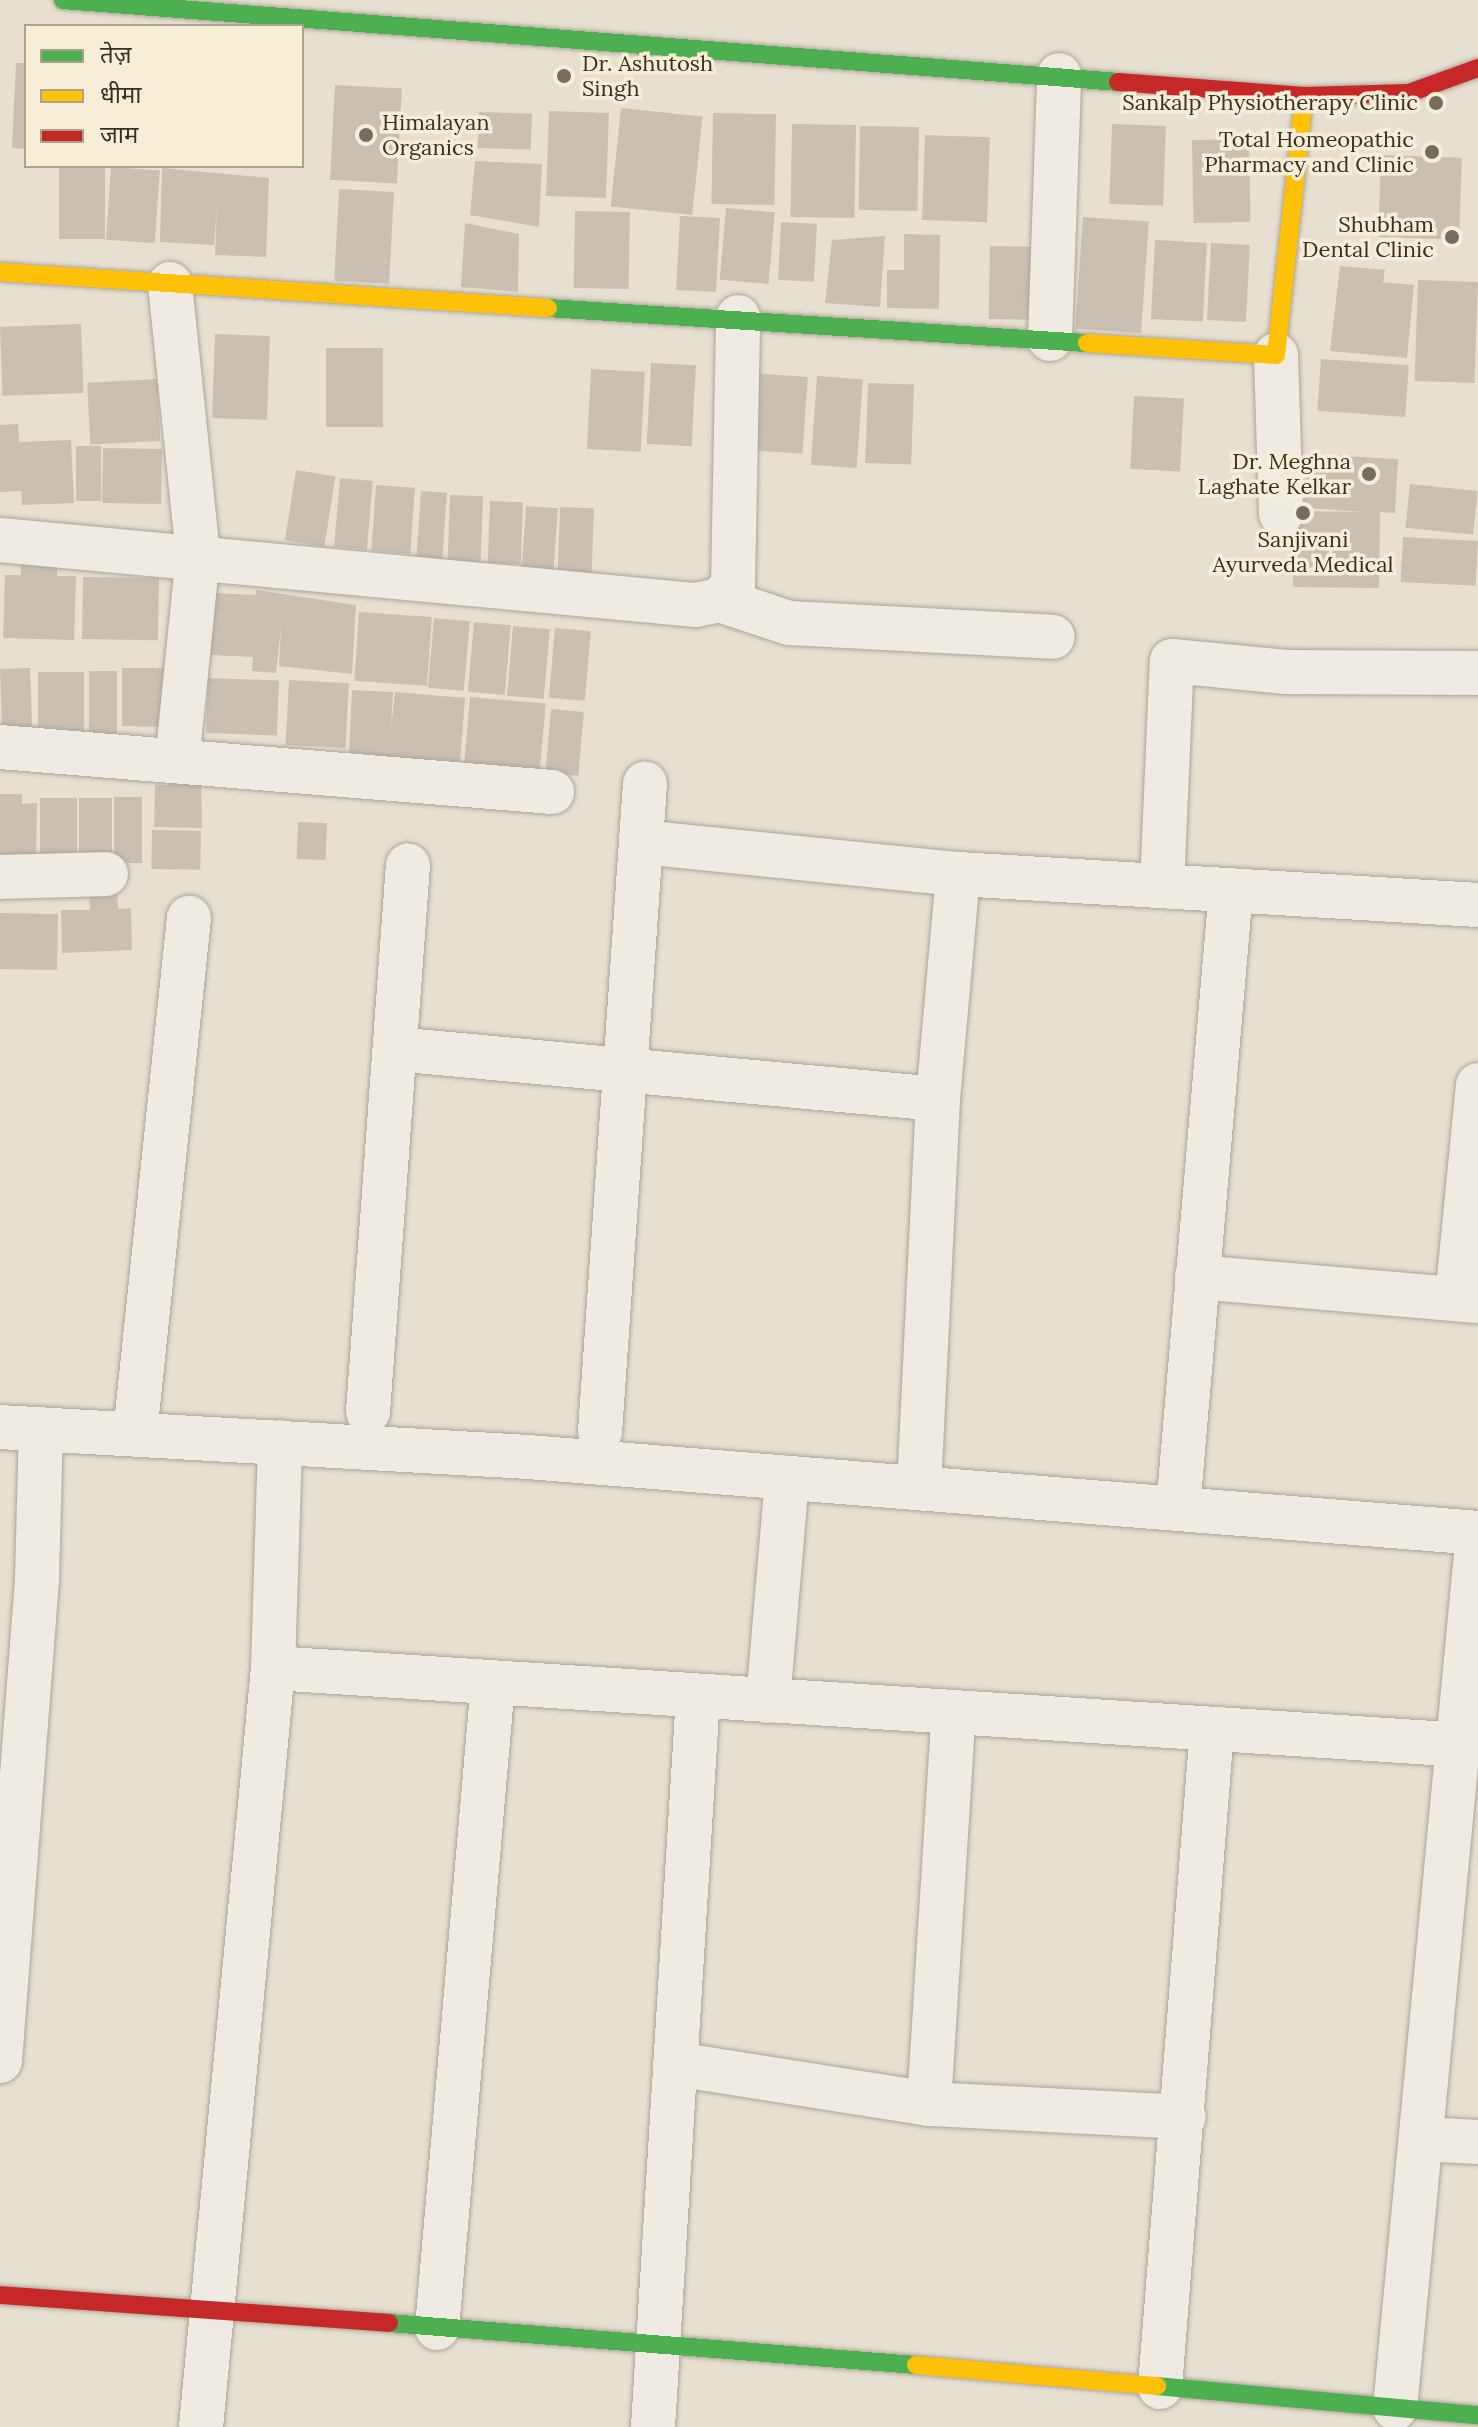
<!DOCTYPE html>
<html>
<head>
<meta charset="utf-8">
<style>
	body { margin:0 }
	#map { position:relative; width:1478px; height:2427px; overflow:hidden; background:#e7e0d1; font-family:Lora,"Noto Sans Devanagari",serif }
	div>[style] { position:absolute }
	[style*='--x'] { left:calc(var(--x)*1px); top:calc(var(--y)*1px); width:calc(var(--w)*1px); rotate:calc(var(--a)*1deg) }
	.building>* { inset:0; background:#cbbfb2; transform-origin:0 0 }
	.roads { filter:drop-shadow(0 0 2px #ada599) drop-shadow(0 0 2px #ada599) }
	.street>* { height:44px; margin:-22px; padding:0 22px; transform-origin:22px; border-radius:22px; background:#efebe3 }
	.fast>* { height:18px; margin:-9px; padding:0 9px; transform-origin:9px; border-radius:9px; background:#4caf50 }
	.slow>* { height:18px; margin:-9px; padding:0 9px; transform-origin:9px; border-radius:9px; background:#ffc107 }
	.jam>* { height:18px; margin:-9px; padding:0 9px; transform-origin:9px; border-radius:9px; background:#c62828 }
	.dots>* { width:22px; height:22px; translate:-50% -50%; box-sizing:border-box; border:4px solid #f7eed8; border-radius:50% }
	span { translate:-50% -50%; white-space:nowrap; text-align:center; line-height:1.15; -webkit-text-stroke:7px #f7eed8; paint-order:stroke }
	.poi-label { font-size:22px; color:#3d2e20 }
	.left { translate:0 -50%; text-align:left }
	.right { translate:-100% -50%; text-align:right }
	.legend { position:absolute; left:24px; top:24px; width:280px; height:144px; box-sizing:border-box; background:#f7eed8; border:2px solid #ada18e; margin:0; padding:10px 14px; list-style:none; font-size:24px; color:#3d2e20 }
	.legend li { display:flex; align-items:center; gap:16px; height:40px }
	.legend b { width:40px; border:2px solid #ada18e }
</style>
</head>
<body>
<div id="map">
	<div class="building">
		<div style="clip-path:polygon(16px 63px,26px 63px,26px 149px,12px 148px)"></div>
		<div style="left:335px;top:85px;width:67px;height:95px;rotate:3deg"></div>
		<div style="left:621px;top:108px;width:82px;height:99px;rotate:6deg"></div>
		<div style="left:549px;top:111px;width:60px;height:85px;rotate:2deg"></div>
		<div style="left:479px;top:112px;width:53px;height:36px;rotate:2deg"></div>
		<div style="left:713px;top:113px;width:63px;height:91px;rotate:1deg"></div>
		<div style="left:792px;top:124px;width:64px;height:93px;rotate:1deg"></div>
		<div style="left:1112px;top:124px;width:54px;height:80px;rotate:2deg"></div>
		<div style="left:860px;top:126px;width:59px;height:84px;rotate:1deg"></div>
		<div style="left:925px;top:135px;width:65px;height:85px;rotate:2deg"></div>
		<div style="left:1249px;top:139px;width:83px;height:57px;rotate:89deg"></div>
		<div style="left:1381px;top:155px;width:81px;height:82px;rotate:2deg"></div>
		<div style="clip-path:polygon(475px 161px,542px 164px,539px 227px,470px 215px)"></div>
		<div style="left:59px;top:166px;width:46px;height:73px"></div>
		<div style="left:111px;top:167px;width:49px;height:73px;rotate:4deg"></div>
		<div style="clip-path:polygon(162px 168px,269px 178px,266px 257px,215px 255px,217px 207px,214px 245px,160px 242px)"></div>
		<div style="left:339px;top:189px;width:55px;height:92px;rotate:3deg"></div>
		<div style="left:726px;top:208px;width:49px;height:72px;rotate:5deg"></div>
		<div style="left:575px;top:211px;width:55px;height:77px;rotate:1deg"></div>
		<div style="left:680px;top:216px;width:40px;height:74px;rotate:3deg"></div>
		<div style="left:1083px;top:217px;width:66px;height:112px;rotate:4deg"></div>
		<div style="left:781px;top:222px;width:36px;height:58px;rotate:3deg"></div>
		<div style="clip-path:polygon(465px 223px,519px 234px,518px 292px,461px 287px)"></div>
		<div style="clip-path:polygon(904px 234px,940px 235px,939px 309px,887px 308px,887px 270px,904px 270px)"></div>
		<div style="clip-path:polygon(885px 236px,880px 307px,825px 303px,832px 240px)"></div>
		<div style="left:1155px;top:240px;width:52px;height:79px;rotate:3deg"></div>
		<div style="left:1211px;top:243px;width:39px;height:77px;rotate:3deg"></div>
		<div style="left:990px;top:246px;width:47px;height:73px;rotate:1deg"></div>
		<div style="clip-path:polygon(1340px 266px,1385px 270px,1383px 282px,1414px 285px,1407px 358px,1330px 351px)"></div>
		<div style="left:1418px;top:280px;width:60px;height:101px;rotate:2deg"></div>
		<div style="left:81px;top:324px;width:69px;height:81px;rotate:88deg"></div>
		<div style="left:215px;top:334px;width:55px;height:84px;rotate:2deg"></div>
		<div style="left:326px;top:348px;width:57px;height:79px"></div>
		<div style="left:1321px;top:359px;width:88px;height:52px;rotate:4deg"></div>
		<div style="left:651px;top:363px;width:45px;height:81px;rotate:3deg"></div>
		<div style="left:591px;top:369px;width:54px;height:80px;rotate:3deg"></div>
		<div style="left:750px;top:373px;width:58px;height:77px;rotate:4deg"></div>
		<div style="left:817px;top:376px;width:46px;height:89px;rotate:4deg"></div>
		<div style="left:157px;top:379px;width:62px;height:70px;rotate:87deg"></div>
		<div style="left:868px;top:383px;width:46px;height:80px;rotate:2deg"></div>
		<div style="left:1134px;top:396px;width:50px;height:73px;rotate:3deg"></div>
		<div style="clip-path:polygon(18px 424px,19px 442px,71px 440px,74px 503px,22px 505px,21px 491px,0 492px,0 425px)"></div>
		<div style="left:76px;top:446px;width:25px;height:55px"></div>
		<div style="left:103px;top:448px;width:59px;height:55px;rotate:1deg"></div>
		<div style="clip-path:polygon(1307px 454px,1398px 459px,1395px 513px,1380px 512px,1379px 588px,1293px 587px,1294px 511px,1364px 512px,1304px 508px)"></div>
		<div style="left:296px;top:470px;width:40px;height:71px;rotate:9deg"></div>
		<div style="left:340px;top:478px;width:33px;height:69px;rotate:5deg"></div>
		<div style="left:1410px;top:484px;width:68px;height:44px;rotate:6deg"></div>
		<div style="left:376px;top:485px;width:39px;height:66px;rotate:4deg"></div>
		<div style="left:421px;top:491px;width:26px;height:69px;rotate:4deg"></div>
		<div style="left:450px;top:495px;width:33px;height:68px;rotate:2deg"></div>
		<div style="left:490px;top:501px;width:33px;height:62px;rotate:2deg"></div>
		<div style="left:526px;top:506px;width:32px;height:65px;rotate:4deg"></div>
		<div style="left:560px;top:507px;width:34px;height:65px;rotate:2deg"></div>
		<div style="left:1403px;top:537px;width:75px;height:45px;rotate:3deg"></div>
		<div style="clip-path:polygon(21px 564px,57px 565px,57px 576px,76px 576px,74px 640px,3px 638px,5px 575px,21px 575px)"></div>
		<div style="left:83px;top:577px;width:76px;height:62px;rotate:1deg"></div>
		<div style="clip-path:polygon(256px 590px,356px 605px,352px 674px,279px 666px,281px 626px,276px 673px,252px 671px,253px 657px,211px 655px,215px 593px,256px 595px)"></div>
		<div style="left:359px;top:612px;width:73px;height:69px;rotate:4deg"></div>
		<div style="left:434px;top:618px;width:36px;height:70px;rotate:5deg"></div>
		<div style="left:474px;top:622px;width:37px;height:70px;rotate:5deg"></div>
		<div style="left:513px;top:626px;width:37px;height:70px;rotate:5deg"></div>
		<div style="left:555px;top:628px;width:36px;height:70px;rotate:5deg"></div>
		<div style="left:30px;top:668px;width:63px;height:30px;rotate:88deg"></div>
		<div style="clip-path:polygon(122px 668px,179px 668px,167px 727px,122px 726px)"></div>
		<div style="left:89px;top:671px;width:28px;height:63px"></div>
		<div style="left:84px;top:672px;width:62px;height:46px;rotate:90deg"></div>
		<div style="left:208px;top:678px;width:71px;height:55px;rotate:2deg"></div>
		<div style="left:289px;top:680px;width:60px;height:65px;rotate:3deg"></div>
		<div style="clip-path:polygon(352px 690px,393px 692px,391px 729px,395px 692px,465px 698px,460px 763px,349px 753px)"></div>
		<div style="left:470px;top:697px;width:76px;height:67px;rotate:5deg"></div>
		<div style="left:551px;top:709px;width:33px;height:64px;rotate:5deg"></div>
		<div style="clip-path:polygon(168px 773px,201px 773px,202px 828px,154px 827px,155px 785px,168px 785px)"></div>
		<div style="clip-path:polygon(0 794px,22px 794px,22px 804px,37px 803px,36px 864px,0 864px)"></div>
		<div style="left:114px;top:797px;width:28px;height:66px"></div>
		<div style="left:40px;top:798px;width:37px;height:67px"></div>
		<div style="left:79px;top:798px;width:33px;height:63px"></div>
		<div style="left:298px;top:822px;width:29px;height:37px;rotate:2deg"></div>
		<div style="left:152px;top:830px;width:49px;height:39px;rotate:1deg"></div>
		<div style="clip-path:polygon(117px 888px,118px 909px,131px 908px,132px 950px,62px 953px,61px 910px,90px 910px,89px 889px)"></div>
		<div style="left:0;top:913px;width:58px;height:56px;rotate:1deg"></div>
	</div>
	<div class="roads">
		<div class="street">
			<div style="--x:170;--y:284;--w:272;--a:84.1"></div>
			<div style="--x:198;--y:555;--w:206;--a:95.8"></div>
			<div style="--x:1050;--y:339;--w:264;--a:-88"></div>
			<div style="--x:1276;--y:355;--w:159;--a:88.2"></div>
			<div style="--x:0;--y:540;--w:699;--a:5.34"></div>
			<div style="--x:696;--y:605;--w:25;--a:-12"></div>
			<div style="--x:720;--y:600;--w:20;--a:-49"></div>
			<div style="--x:733;--y:585;--w:268;--a:-88.9"></div>
			<div style="--x:720;--y:600;--w:73;--a:18.4"></div>
			<div style="--x:789;--y:623;--w:264;--a:3"></div>
			<div style="--x:0;--y:747;--w:554;--a:4.66"></div>
			<div style="--x:642;--y:842;--w:318;--a:5.8"></div>
			<div style="--x:0;--y:877;--w:106;--a:-1.6"></div>
			<div style="--x:1162;--y:886;--w:225;--a:-87.5"></div>
			<div style="--x:1172;--y:661;--w:115;--a:5.5"></div>
			<div style="--x:1286;--y:672;--w:192;--a:0.3"></div>
			<div style="--x:395;--y:1049;--w:545;--a:5.26"></div>
			<div style="--x:938;--y:1099;--w:226;--a:-84.9"></div>
			<div style="--x:958;--y:874;--w:521;--a:3.41"></div>
			<div style="--x:1197;--y:1277;--w:282;--a:4.9"></div>
			<div style="--x:1457;--y:1299;--w:215;--a:-84.4"></div>
			<div style="--x:368;--y:1412;--w:548;--a:-85.82"></div>
			<div style="--x:0;--y:1427;--w:529;--a:3.25"></div>
			<div style="--x:528;--y:1457;--w:953;--a:4.57"></div>
			<div style="--x:600;--y:1432;--w:650;--a:-86.03"></div>
			<div style="--x:135;--y:1434;--w:519;--a:-84.03"></div>
			<div style="--x:919;--y:1488;--w:389;--a:-87.2"></div>
			<div style="--x:1178;--y:1509;--w:621;--a:-85.11"></div>
			<div style="--x:273;--y:1668;--w:1208;--a:3.7"></div>
			<div style="--x:768;--y:1701;--w:224;--a:-85.1"></div>
			<div style="--x:0;--y:2061;--w:483;--a:-85.6"></div>
			<div style="--x:37;--y:1579;--w:150;--a:-88.5"></div>
			<div style="--x:675;--y:2064;--w:257;--a:8.9"></div>
			<div style="--x:929;--y:2104;--w:255;--a:2.9"></div>
			<div style="--x:929;--y:2104;--w:393;--a:-86.4"></div>
			<div style="--x:1421;--y:2139;--w:57;--a:3"></div>
			<div style="--x:437;--y:2328;--w:647;--a:-85.04"></div>
			<div style="--x:1160;--y:2387;--w:660;--a:-85.48"></div>
			<div style="--x:1395;--y:2408;--w:878;--a:-84.58"></div>
			<div style="--x:201;--y:2427;--w:762;--a:-84.58"></div>
			<div style="--x:273;--y:1668;--w:226;--a:-88.2"></div>
			<div style="--x:653;--y:2427;--w:732;--a:-86.48"></div>
		</div>
		<div class="fast">
			<div style="--x:63;--y:0;--w:1058;--a:4.44"></div>
			<div style="--x:548;--y:308;--w:540;--a:3.72"></div>
			<div style="--x:389;--y:2323;--w:529;--a:4.56"></div>
			<div style="--x:1157;--y:2386;--w:322;--a:5.2"></div>
		</div>
		<div class="slow">
			<div style="--x:0;--y:272;--w:549;--a:3.76"></div>
			<div style="--x:1087;--y:343;--w:189;--a:3.6"></div>
			<div style="--x:1276;--y:355;--w:261;--a:-83.8"></div>
			<div style="--x:916;--y:2365;--w:242;--a:5"></div>
		</div>
		<div class="jam">
			<div style="--x:1118;--y:82;--w:187;--a:4.3"></div>
			<div style="--x:1304;--y:96;--w:105;--a:-1.6"></div>
			<div style="--x:1409;--y:93;--w:73;--a:-19.9"></div>
			<div style="--x:0;--y:2295;--w:390;--a:4.1"></div>
		</div>
	</div>
	<div class="dots">
		<div style="left:564px;top:76px;background:#786c5e"></div>
		<div style="left:1436px;top:103px;background:#786c5e"></div>
		<div style="left:366px;top:135px;background:#786c5e"></div>
		<div style="left:1432px;top:152px;background:#786c5e"></div>
		<div style="left:1452px;top:237px;background:#786c5e"></div>
		<div style="left:1369px;top:474px;background:#786c5e"></div>
		<div style="left:1303px;top:513px;background:#786c5e"></div>
	</div>
	<div class="poi-label">
		<span class="left" style="left:582px;top:76px">Dr. Ashutosh<br>Singh</span>
		<span class="right" style="left:1418px;top:103px">Sankalp Physiotherapy Clinic</span>
		<span class="left" style="left:382px;top:135px">Himalayan<br>Organics</span>
		<span class="right" style="left:1414px;top:152px">Total Homeopathic<br>Pharmacy and Clinic</span>
		<span class="right" style="left:1434px;top:237px">Shubham<br>Dental Clinic</span>
		<span class="right" style="left:1351px;top:474px">Dr. Meghna<br>Laghate Kelkar</span>
		<span style="left:1303px;top:552px">Sanjivani<br>Ayurveda Medical</span>
	</div>
	<ul class="legend">
	<li><b style="height:10px;background:#4caf50"></b>तेज़</li>
	<li><b style="height:10px;background:#ffc107"></b>धीमा</li>
	<li><b style="height:10px;background:#c62828"></b>जाम</li>
	</ul>
</div>
</body>
</html>
